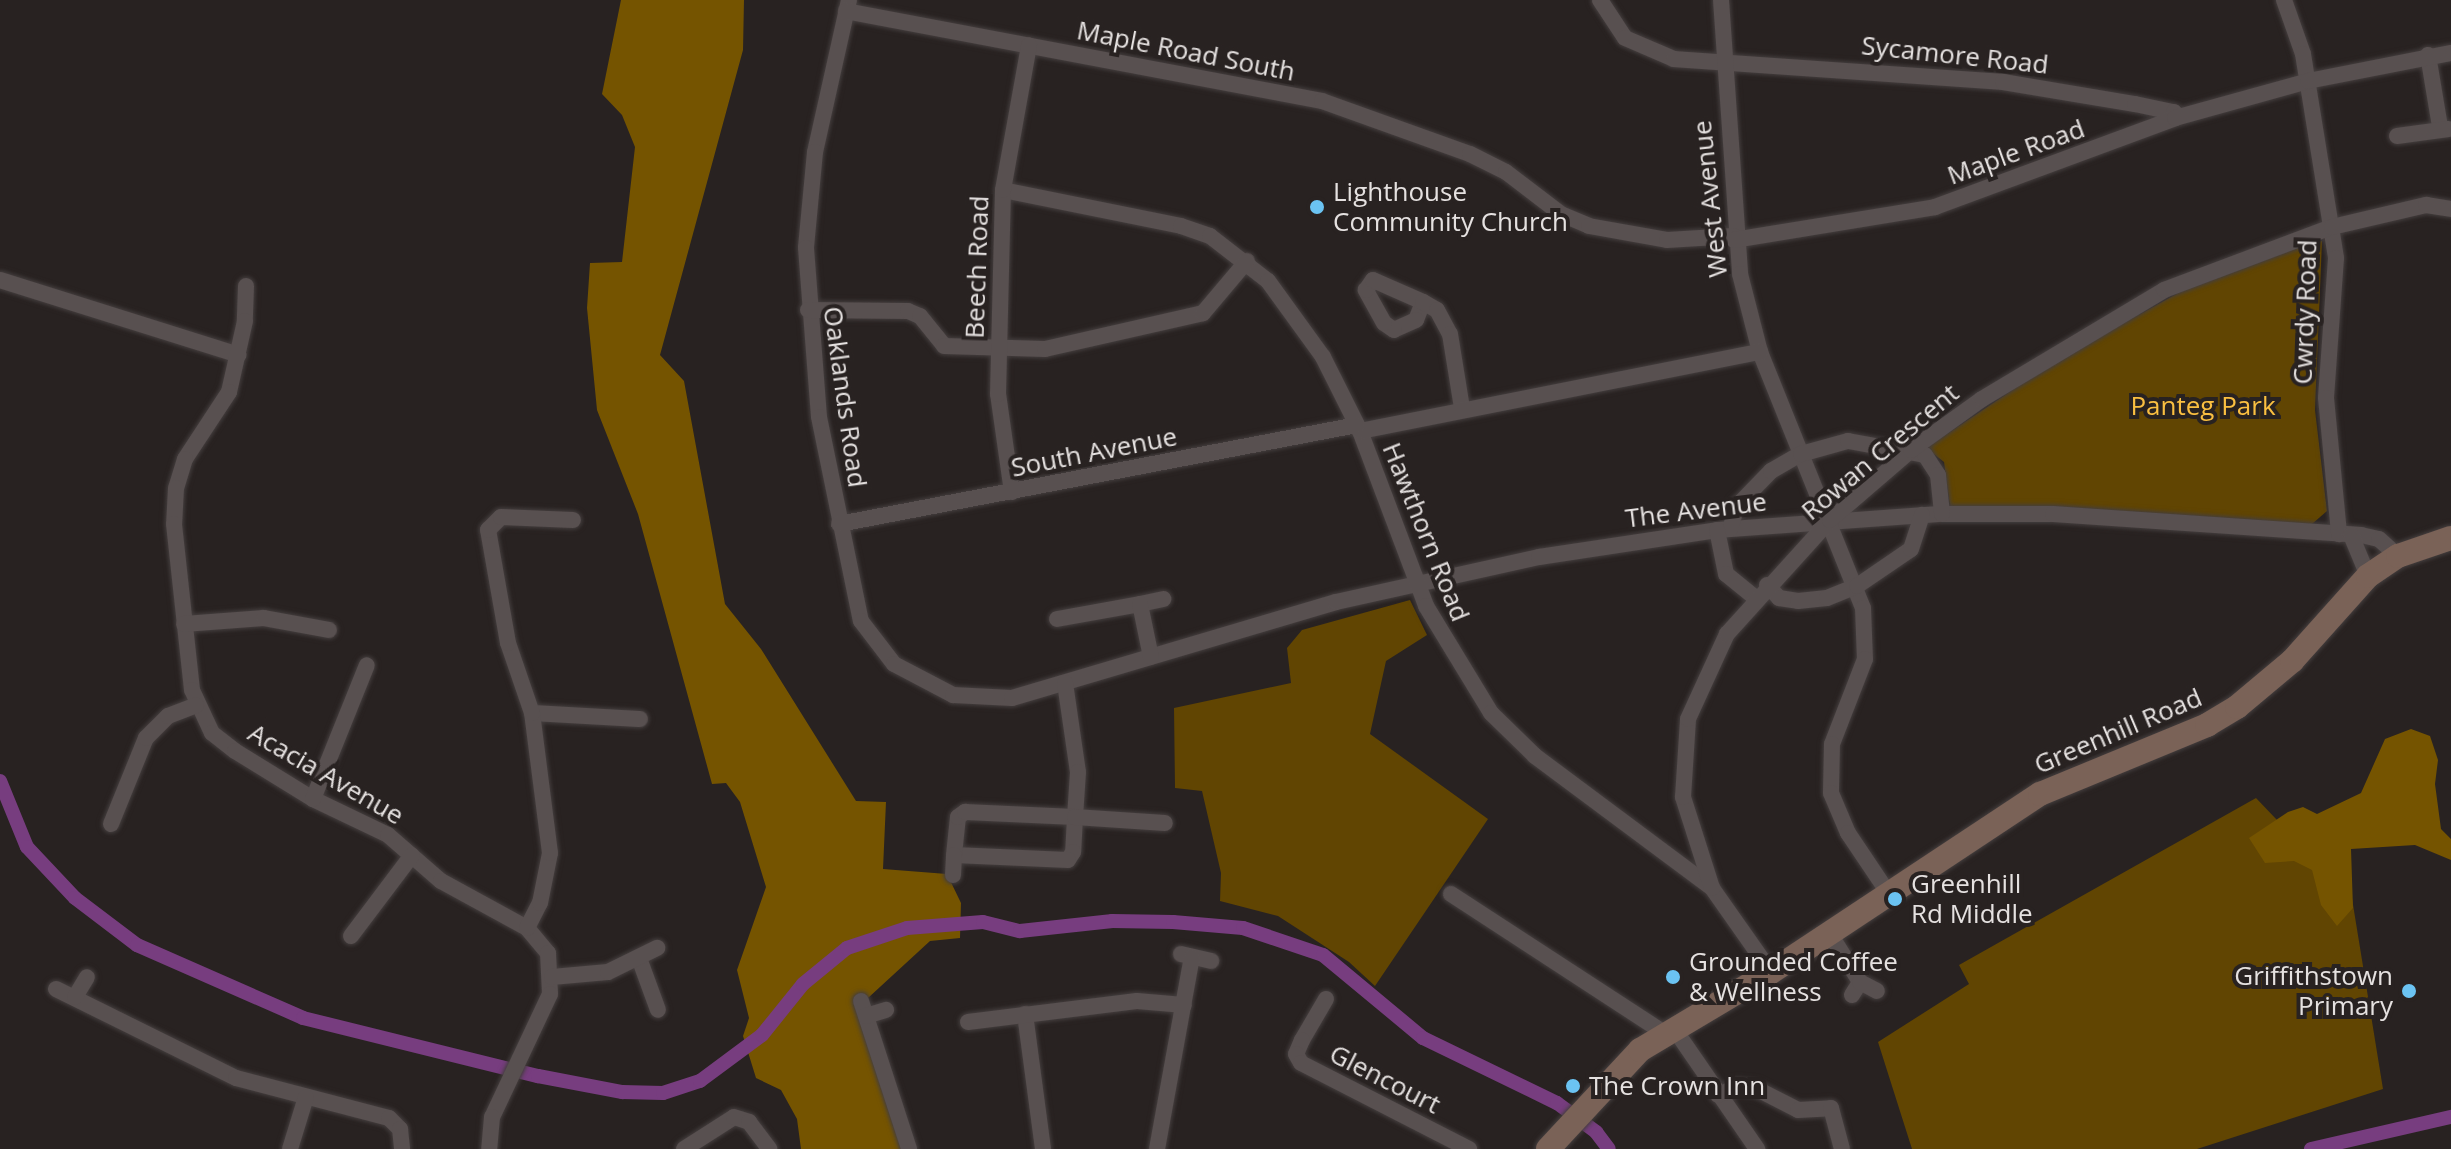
<!DOCTYPE html>
<html>
<head>
<meta charset="utf-8">
<style>
	body { margin:0 }
	#map { position:relative; width:2451px; height:1149px; overflow:hidden; background:#282221; font-family:"Open Sans",sans-serif }
	div>[style] { position:absolute }
	[style*='--x'] { left:calc(var(--x)*1px); top:calc(var(--y)*1px); width:calc(var(--w)*1px); rotate:calc(var(--a)*1deg) }
	.green>* { inset:0; background:#614502 }
	.forest>* { inset:0; background:#755400 }
	.canal>* { height:14px; margin:-7px; padding:0 7px; transform-origin:7px; border-radius:7px; background:#773d7f }
	.roads { filter:drop-shadow(0 0 2px #443e3e) drop-shadow(0 0 2px #443e3e) }
	.street>* { height:16px; margin:-8px; padding:0 8px; transform-origin:8px; border-radius:8px; background:#585050 }
	.secondary>* { height:24px; margin:-12px; padding:0 12px; transform-origin:12px; border-radius:12px; background:#7a6257 }
	.dots>* { width:22px; height:22px; translate:-50% -50%; box-sizing:border-box; border:4px solid #282221; border-radius:50% }
	span { translate:-50% -50%; white-space:nowrap; text-align:center; line-height:1.15; -webkit-text-stroke:8px #282221; paint-order:stroke }
	.street-label { font-size:26px; color:#e5e1e0 }
	.poi-label { font-size:26px; color:#e5e1e0 }
	.left { translate:0 -50%; text-align:left }
	.right { translate:-100% -50%; text-align:right }
	.park-label { font-size:26px; color:#fabf41 }
</style>
</head>
<body>
<div id="map">
	<div class="green">
		<div style="clip-path:polygon(2322px 241px,2315px 410px,2327px 511px,2312px 524px,1950px 506px,1944px 462px,1926px 448px,2059px 359px,2182px 291px,2303px 243px)"></div>
		<div style="clip-path:polygon(1410px 600px,1427px 635px,1386px 661px,1370px 734px,1488px 819px,1375px 986px,1349px 962px,1278px 916px,1220px 901px,1221px 873px,1202px 791px,1175px 788px,1174px 708px,1291px 683px,1287px 648px,1302px 630px)"></div>
		<div style="clip-path:polygon(2256px 798px,2301px 845px,2351px 849px,2349px 880px,2383px 1089px,2197px 1149px,1912px 1149px,1878px 1042px,1969px 984px,1959px 965px)"></div>
	</div>
	<div class="forest">
		<div style="clip-path:polygon(621px 0,744px 0,743px 50px,660px 355px,684px 381px,725px 604px,761px 649px,856px 801px,886px 802px,883px 869px,947px 874px,961px 903px,960px 938px,930px 941px,868px 998px,862px 1021px,904px 1149px,801px 1149px,797px 1119px,781px 1090px,756px 1078px,743px 1036px,749px 1018px,737px 970px,766px 887px,740px 802px,726px 783px,712px 784px,638px 514px,597px 410px,587px 308px,590px 263px,622px 262px,635px 147px,622px 115px,602px 94px)"></div>
		<div style="clip-path:polygon(2411px 729px,2430px 736px,2438px 760px,2435px 784px,2441px 829px,2451px 839px,2451px 860px,2415px 845px,2351px 849px,2353px 908px,2337px 926px,2321px 905px,2312px 870px,2294px 861px,2265px 863px,2249px 838px,2288px 812px,2303px 807px,2317px 814px,2361px 793px,2385px 739px)"></div>
	</div>
	<div class="canal">
		<div style="--x:0;--y:781;--w:71;--a:67.8"></div>
		<div style="--x:27;--y:847;--w:70;--a:46.7"></div>
		<div style="--x:75;--y:898;--w:78;--a:37.2"></div>
		<div style="--x:137;--y:945;--w:181;--a:23.7"></div>
		<div style="--x:303;--y:1018;--w:242;--a:13.9"></div>
		<div style="--x:538;--y:1076;--w:86;--a:10.8"></div>
		<div style="--x:622;--y:1092;--w:41;--a:1.4"></div>
		<div style="--x:663;--y:1093;--w:39;--a:-18"></div>
		<div style="--x:700;--y:1081;--w:77;--a:-36.6"></div>
		<div style="--x:762;--y:1035;--w:65;--a:-51.2"></div>
		<div style="--x:803;--y:984;--w:57;--a:-39.3"></div>
		<div style="--x:847;--y:948;--w:63;--a:-18.4"></div>
		<div style="--x:907;--y:928;--w:76;--a:-4.5"></div>
		<div style="--x:983;--y:922;--w:38;--a:14"></div>
		<div style="--x:1020;--y:931;--w:93;--a:-6.2"></div>
		<div style="--x:1112;--y:921;--w:61;--a:0.9"></div>
		<div style="--x:1173;--y:922;--w:70;--a:4.9"></div>
		<div style="--x:1243;--y:928;--w:84;--a:18.6"></div>
		<div style="--x:1323;--y:955;--w:130;--a:39.7"></div>
		<div style="--x:1423;--y:1038;--w:149;--a:25.9"></div>
		<div style="--x:1557;--y:1103;--w:49;--a:36.6"></div>
		<div style="--x:1596;--y:1132;--w:21;--a:53"></div>
		<div style="--x:2311;--y:1149;--w:144;--a:-12.9"></div>
	</div>
	<div class="roads">
		<div class="street">
			<div style="--x:849;--y:0;--w:156;--a:102.6"></div>
			<div style="--x:815;--y:152;--w:96;--a:95.4"></div>
			<div style="--x:806;--y:248;--w:169;--a:85.6"></div>
			<div style="--x:819;--y:417;--w:208;--a:78.4"></div>
			<div style="--x:861;--y:621;--w:54;--a:52.5"></div>
			<div style="--x:894;--y:664;--w:67;--a:27.7"></div>
			<div style="--x:953;--y:695;--w:59;--a:2.9"></div>
			<div style="--x:1012;--y:698;--w:338;--a:-16.5"></div>
			<div style="--x:1336;--y:602;--w:208;--a:-12.5"></div>
			<div style="--x:1539;--y:557;--w:180;--a:-8.6"></div>
			<div style="--x:1717;--y:530;--w:226;--a:-4.1"></div>
			<div style="--x:1942;--y:514;--w:111;--a:0"></div>
			<div style="--x:2053;--y:514;--w:309;--a:3.9"></div>
			<div style="--x:2361;--y:535;--w:18;--a:13"></div>
			<div style="--x:2379;--y:539;--w:25;--a:42"></div>
			<div style="--x:1600;--y:0;--w:45;--a:56.7"></div>
			<div style="--x:1625;--y:38;--w:53;--a:23.2"></div>
			<div style="--x:1674;--y:59;--w:330;--a:4"></div>
			<div style="--x:2003;--y:82;--w:134;--a:9.5"></div>
			<div style="--x:2135;--y:104;--w:40;--a:12"></div>
			<div style="--x:2174;--y:112;--w:6;--a:81"></div>
			<div style="--x:1721;--y:0;--w:275;--a:86"></div>
			<div style="--x:1740;--y:274;--w:81;--a:75.6"></div>
			<div style="--x:1760;--y:352;--w:276;--a:68.1"></div>
			<div style="--x:1863;--y:608;--w:51;--a:87.8"></div>
			<div style="--x:1865;--y:659;--w:91;--a:111.2"></div>
			<div style="--x:1832;--y:744;--w:49;--a:91.2"></div>
			<div style="--x:1831;--y:793;--w:43;--a:67"></div>
			<div style="--x:1848;--y:833;--w:73;--a:56.1"></div>
			<div style="--x:2284;--y:0;--w:57;--a:70.6"></div>
			<div style="--x:2303;--y:54;--w:207;--a:80.8"></div>
			<div style="--x:2336;--y:258;--w:140;--a:94.1"></div>
			<div style="--x:2326;--y:398;--w:137;--a:84.5"></div>
			<div style="--x:846;--y:11;--w:484;--a:10.7"></div>
			<div style="--x:1322;--y:101;--w:157;--a:19.7"></div>
			<div style="--x:1470;--y:154;--w:40;--a:26.6"></div>
			<div style="--x:1506;--y:172;--w:69;--a:37.4"></div>
			<div style="--x:1561;--y:214;--w:30;--a:23"></div>
			<div style="--x:1589;--y:226;--w:79;--a:10.2"></div>
			<div style="--x:1667;--y:240;--w:66;--a:-3.5"></div>
			<div style="--x:2428;--y:55;--w:73;--a:80.5"></div>
			<div style="--x:2397;--y:136;--w:52;--a:-7.7"></div>
			<div style="--x:1003;--y:190;--w:182;--a:11.4"></div>
			<div style="--x:1181;--y:226;--w:31;--a:19"></div>
			<div style="--x:1210;--y:236;--w:73;--a:37.8"></div>
			<div style="--x:1268;--y:281;--w:94;--a:54.1"></div>
			<div style="--x:1323;--y:357;--w:83;--a:63.4"></div>
			<div style="--x:1360;--y:431;--w:187;--a:69.3"></div>
			<div style="--x:1426;--y:606;--w:125;--a:58.7"></div>
			<div style="--x:1491;--y:713;--w:62;--a:44.3"></div>
			<div style="--x:1535;--y:756;--w:221;--a:36.7"></div>
			<div style="--x:1712;--y:888;--w:103;--a:54.9"></div>
			<div style="--x:1734;--y:240;--w:204;--a:-9.3"></div>
			<div style="--x:1935;--y:207;--w:256;--a:-20.3"></div>
			<div style="--x:2175;--y:118;--w:138;--a:-15.5"></div>
			<div style="--x:2308;--y:81;--w:146;--a:-11.1"></div>
			<div style="--x:0;--y:280;--w:250;--a:17.4"></div>
			<div style="--x:246;--y:286;--w:35;--a:92"></div>
			<div style="--x:245;--y:321;--w:73;--a:102.7"></div>
			<div style="--x:229;--y:392;--w:80;--a:123.3"></div>
			<div style="--x:185;--y:459;--w:30;--a:107"></div>
			<div style="--x:176;--y:488;--w:36;--a:93"></div>
			<div style="--x:174;--y:524;--w:167;--a:83.8"></div>
			<div style="--x:192;--y:690;--w:47;--a:65.1"></div>
			<div style="--x:212;--y:733;--w:29;--a:38"></div>
			<div style="--x:235;--y:751;--w:92;--a:31.6"></div>
			<div style="--x:313;--y:799;--w:83;--a:25.6"></div>
			<div style="--x:388;--y:835;--w:70;--a:41"></div>
			<div style="--x:441;--y:881;--w:98;--a:28.7"></div>
			<div style="--x:527;--y:928;--w:33;--a:50"></div>
			<div style="--x:548;--y:953;--w:41;--a:87.2"></div>
			<div style="--x:550;--y:994;--w:136;--a:115.2"></div>
			<div style="--x:492;--y:1117;--w:32;--a:95"></div>
			<div style="--x:1423;--y:302;--w:19;--a:111"></div>
			<div style="--x:1416;--y:320;--w:24;--a:156"></div>
			<div style="--x:1394;--y:330;--w:12;--a:-145"></div>
			<div style="--x:1384;--y:323;--w:38;--a:-119"></div>
			<div style="--x:1366;--y:290;--w:12;--a:-55"></div>
			<div style="--x:1373;--y:280;--w:55;--a:23.7"></div>
			<div style="--x:1423;--y:302;--w:16;--a:30"></div>
			<div style="--x:1437;--y:310;--w:27;--a:62"></div>
			<div style="--x:1450;--y:334;--w:75;--a:80.8"></div>
			<div style="--x:808;--y:310;--w:100;--a:0.6"></div>
			<div style="--x:908;--y:311;--w:13;--a:23"></div>
			<div style="--x:920;--y:316;--w:38;--a:51"></div>
			<div style="--x:944;--y:346;--w:101;--a:1.7"></div>
			<div style="--x:1045;--y:349;--w:162;--a:-12.8"></div>
			<div style="--x:1203;--y:313;--w:68;--a:-49.8"></div>
			<div style="--x:1360;--y:431;--w:408;--a:-11.2"></div>
			<div style="--x:1012;--y:492;--w:99;--a:-98.1"></div>
			<div style="--x:998;--y:394;--w:204;--a:-88.6"></div>
			<div style="--x:1003;--y:190;--w:147;--a:-79.8"></div>
			<div style="--x:839;--y:524;--w:527;--a:-10.82"></div>
			<div style="--x:1730;--y:529;--w:24;--a:-73"></div>
			<div style="--x:1737;--y:506;--w:49;--a:-45.8"></div>
			<div style="--x:1771;--y:471;--w:34;--a:-30"></div>
			<div style="--x:1801;--y:454;--w:49;--a:-15.5"></div>
			<div style="--x:1848;--y:441;--w:78;--a:10.3"></div>
			<div style="--x:1925;--y:455;--w:24;--a:57"></div>
			<div style="--x:1938;--y:475;--w:39;--a:84"></div>
			<div style="--x:1717;--y:530;--w:45;--a:78.4"></div>
			<div style="--x:1726;--y:574;--w:38;--a:39"></div>
			<div style="--x:2351;--y:535;--w:44;--a:67.5"></div>
			<div style="--x:1767;--y:585;--w:18;--a:47"></div>
			<div style="--x:1779;--y:598;--w:19;--a:9"></div>
			<div style="--x:1798;--y:601;--w:29;--a:-6"></div>
			<div style="--x:1827;--y:598;--w:32;--a:-22"></div>
			<div style="--x:1857;--y:586;--w:65;--a:-34.4"></div>
			<div style="--x:1911;--y:549;--w:36;--a:-72"></div>
			<div style="--x:1140;--y:604;--w:24;--a:-12"></div>
			<div style="--x:1057;--y:619;--w:84;--a:-10.2"></div>
			<div style="--x:1140;--y:604;--w:54;--a:78.3"></div>
			<div style="--x:184;--y:624;--w:80;--a:-4.3"></div>
			<div style="--x:264;--y:618;--w:66;--a:10.5"></div>
			<div style="--x:1065;--y:683;--w:90;--a:81.7"></div>
			<div style="--x:1078;--y:772;--w:45;--a:93.8"></div>
			<div style="--x:1075;--y:817;--w:35;--a:93"></div>
			<div style="--x:1073;--y:852;--w:9;--a:122"></div>
			<div style="--x:1068;--y:860;--w:114;--a:-177.5"></div>
			<div style="--x:954;--y:855;--w:38;--a:-84"></div>
			<div style="--x:958;--y:817;--w:9;--a:-36"></div>
			<div style="--x:965;--y:812;--w:110;--a:2.6"></div>
			<div style="--x:1075;--y:817;--w:90;--a:3.8"></div>
			<div style="--x:532;--y:713;--w:108;--a:3.2"></div>
			<div style="--x:313;--y:799;--w:144;--a:-68.1"></div>
			<div style="--x:111;--y:824;--w:93;--a:-67.9"></div>
			<div style="--x:146;--y:738;--w:31;--a:-45"></div>
			<div style="--x:168;--y:716;--w:30;--a:-21"></div>
			<div style="--x:953;--y:875;--w:20;--a:-87"></div>
			<div style="--x:1712;--y:888;--w:96;--a:-107.7"></div>
			<div style="--x:1683;--y:797;--w:78;--a:-86.3"></div>
			<div style="--x:1688;--y:719;--w:94;--a:-65.4"></div>
			<div style="--x:1727;--y:634;--w:154;--a:-47.9"></div>
			<div style="--x:1830;--y:520;--w:107;--a:-40.8"></div>
			<div style="--x:1911;--y:450;--w:87;--a:-35.7"></div>
			<div style="--x:1982;--y:399;--w:212;--a:-30.9"></div>
			<div style="--x:2164;--y:290;--w:179;--a:-20.6"></div>
			<div style="--x:2332;--y:227;--w:97;--a:-13.2"></div>
			<div style="--x:2426;--y:205;--w:25;--a:9"></div>
			<div style="--x:1451;--y:894;--w:258;--a:33.1"></div>
			<div style="--x:527;--y:928;--w:28;--a:-63"></div>
			<div style="--x:540;--y:903;--w:51;--a:-78.7"></div>
			<div style="--x:550;--y:853;--w:141;--a:-97.3"></div>
			<div style="--x:532;--y:713;--w:74;--a:-108.9"></div>
			<div style="--x:508;--y:643;--w:115;--a:-100"></div>
			<div style="--x:488;--y:530;--w:18;--a:-45"></div>
			<div style="--x:501;--y:517;--w:72;--a:2.4"></div>
			<div style="--x:1830;--y:934;--w:57;--a:58"></div>
			<div style="--x:351;--y:936;--w:101;--a:-53"></div>
			<div style="--x:1181;--y:954;--w:31;--a:13"></div>
			<div style="--x:639;--y:958;--w:55;--a:69.9"></div>
			<div style="--x:552;--y:977;--w:56;--a:-5.1"></div>
			<div style="--x:608;--y:972;--w:55;--a:-26.1"></div>
			<div style="--x:56;--y:989;--w:201;--a:26.3"></div>
			<div style="--x:236;--y:1078;--w:158;--a:14.7"></div>
			<div style="--x:389;--y:1118;--w:16;--a:45"></div>
			<div style="--x:400;--y:1129;--w:20;--a:84"></div>
			<div style="--x:1852;--y:995;--w:15;--a:-58"></div>
			<div style="--x:1860;--y:982;--w:19;--a:28"></div>
			<div style="--x:75;--y:997;--w:23;--a:-59"></div>
			<div style="--x:1326;--y:999;--w:48;--a:120.3"></div>
			<div style="--x:1302;--y:1040;--w:15;--a:113"></div>
			<div style="--x:1296;--y:1054;--w:10;--a:61"></div>
			<div style="--x:1301;--y:1063;--w:189;--a:27.1"></div>
			<div style="--x:861;--y:1001;--w:156;--a:72"></div>
			<div style="--x:1025;--y:1014;--w:136;--a:82.4"></div>
			<div style="--x:866;--y:1016;--w:21;--a:-17"></div>
			<div style="--x:968;--y:1022;--w:170;--a:-7.1"></div>
			<div style="--x:1137;--y:1001;--w:47;--a:4.9"></div>
			<div style="--x:1675;--y:1030;--w:145;--a:55.4"></div>
			<div style="--x:1718;--y:1095;--w:22;--a:-22"></div>
			<div style="--x:1738;--y:1087;--w:19;--a:6"></div>
			<div style="--x:1757;--y:1089;--w:46;--a:27.1"></div>
			<div style="--x:1798;--y:1110;--w:33;--a:-3"></div>
			<div style="--x:1831;--y:1108;--w:42;--a:75"></div>
			<div style="--x:290;--y:1149;--w:54;--a:-72.9"></div>
			<div style="--x:684;--y:1149;--w:59;--a:-32.6"></div>
			<div style="--x:734;--y:1117;--w:16;--a:18"></div>
			<div style="--x:749;--y:1122;--w:34;--a:53"></div>
			<div style="--x:1157;--y:1149;--w:195;--a:-79.7"></div>
		</div>
		<div class="secondary">
			<div style="--x:1548;--y:1149;--w:135;--a:-47.1"></div>
			<div style="--x:1640;--y:1050;--w:152;--a:-30.8"></div>
			<div style="--x:1771;--y:972;--w:323;--a:-33.5"></div>
			<div style="--x:2040;--y:794;--w:181;--a:-22.4"></div>
			<div style="--x:2207;--y:725;--w:35;--a:-31"></div>
			<div style="--x:2237;--y:707;--w:72;--a:-39.9"></div>
			<div style="--x:2292;--y:661;--w:114;--a:-48.2"></div>
			<div style="--x:2368;--y:576;--w:36;--a:-34"></div>
			<div style="--x:2398;--y:556;--w:56;--a:-18.8"></div>
		</div>
	</div>
	<div class="dots">
		<div style="left:1317px;top:207px;background:#6bc3f2"></div>
		<div style="left:1895px;top:899px;background:#6bc3f2"></div>
		<div style="left:1673px;top:977px;background:#6bc3f2"></div>
		<div style="left:2409px;top:991px;background:#6bc3f2"></div>
		<div style="left:1573px;top:1086px;background:#6bc3f2"></div>
	</div>
	<div class="street-label">
		<span style="left:1186px;top:51px;rotate:11deg">Maple Road South</span>
		<span style="left:1955px;top:55px;rotate:6deg">Sycamore Road</span>
		<span style="left:2016px;top:152px;rotate:-20deg">Maple Road</span>
		<span style="left:1710px;top:199px;rotate:-96deg">West Avenue</span>
		<span style="left:977px;top:267px;rotate:-88deg">Beech Road</span>
		<span style="left:2305px;top:312px;rotate:-88deg">Cwrdy Road</span>
		<span style="left:845px;top:397px;rotate:82deg">Oaklands Road</span>
		<span style="left:1094px;top:452px;rotate:-11deg">South Avenue</span>
		<span style="left:1880px;top:452px;rotate:-40deg">Rowan Crescent</span>
		<span style="left:1696px;top:510px;rotate:-7deg">The Avenue</span>
		<span style="left:1426px;top:532px;rotate:68deg">Hawthorn Road</span>
		<span style="left:2118px;top:731px;rotate:-23deg">Greenhill Road</span>
		<span style="left:326px;top:774px;rotate:30deg">Acacia Avenue</span>
		<span style="left:1385px;top:1079px;rotate:27deg">Glencourt</span>
	</div>
	<div class="poi-label">
		<span class="left" style="left:1333px;top:207px">Lighthouse<br>Community Church</span>
		<span class="left" style="left:1911px;top:899px">Greenhill<br>Rd Middle</span>
		<span class="left" style="left:1689px;top:977px">Grounded Coffee<br>&amp; Wellness</span>
		<span class="right" style="left:2393px;top:991px">Griffithstown<br>Primary</span>
		<span class="left" style="left:1589px;top:1086px">The Crown Inn</span>
	</div>
	<div class="park-label">
		<span style="left:2203px;top:406px">Panteg Park</span>
	</div>
</div>
</body>
</html>
